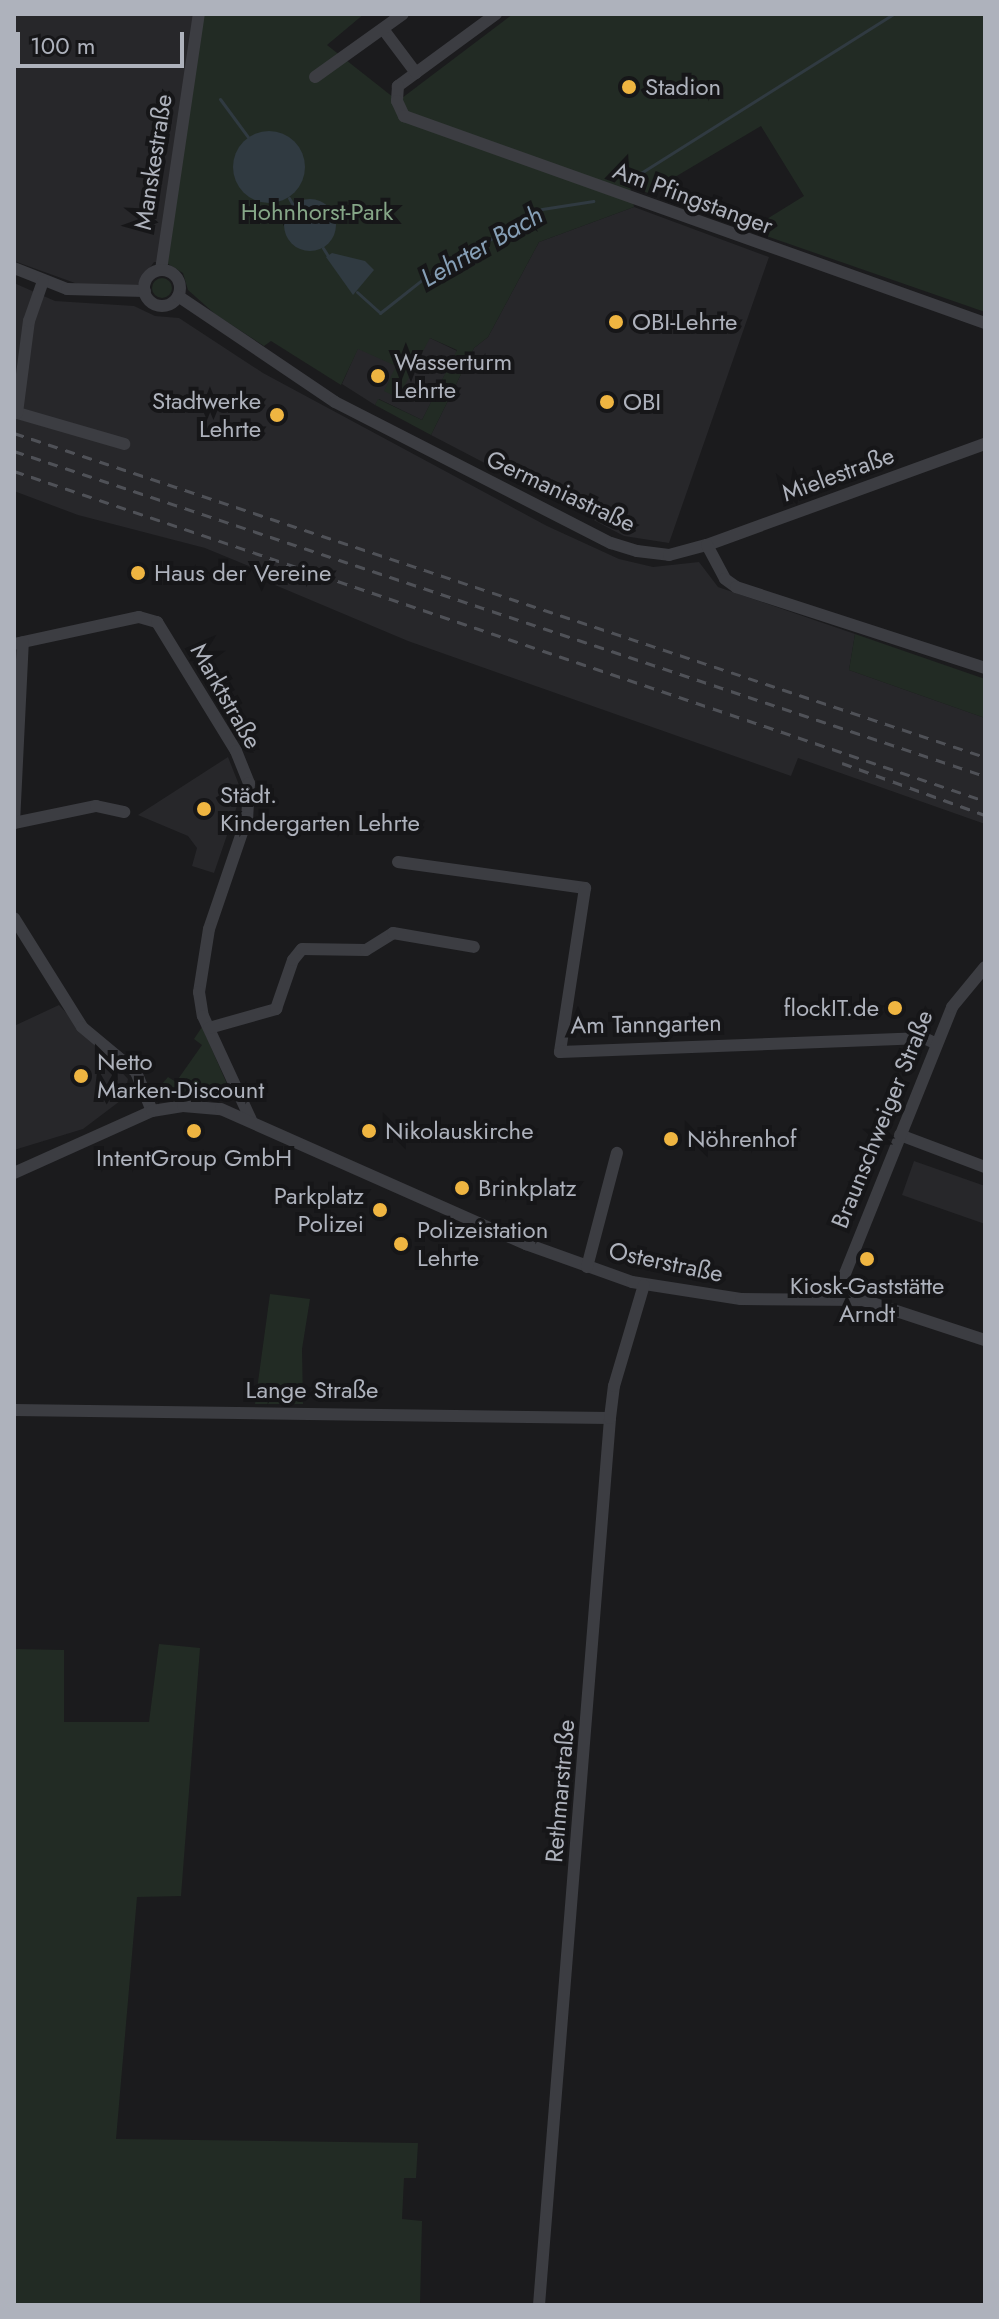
<!DOCTYPE html>
<html>
<head>
<meta charset="utf-8">
<style>
	body { margin:0 }
	#map { position:relative; width:999px; height:2319px; overflow:hidden; background:#1b1b1d; font-family:Jost,sans-serif }
	div>[style] { position:absolute }
	[style*='--x'] { left:calc(var(--x)*1px); top:calc(var(--y)*1px); width:calc(var(--w)*1px); rotate:calc(var(--a)*1deg) }
	.built>* { inset:0; background:#27272a }
	.green>* { inset:0; background:#222b24 }
	.round { border-radius:50% }
	.water>* { inset:0; background:#303a41 }
	.stream>* { height:3px; margin:-1.5px; padding:0 1.5px; transform-origin:1.5px; border-radius:1.5px; background:#303a41 }
	.minor>* { height:12px; margin:-6px; padding:0 6px; transform-origin:6px; border-radius:6px; background:#3c3d42 }
	.minor>.ring { margin:-6px; padding:0; box-sizing:content-box; background:none; border:12px solid #3c3d42; border-radius:50% }
	.rail>* { height:3px; margin-top:-1.5px; transform-origin:0; background:repeating-linear-gradient(90deg,#4f5157 0 10px,transparent 0 18px) }
	.dots>* { width:22px; height:22px; translate:-50% -50%; box-sizing:border-box; border:4px solid #161618; border-radius:50% }
	span { translate:-50% -50%; white-space:nowrap; text-align:center; line-height:1.15; -webkit-text-stroke:8px #161618; paint-order:stroke }
	.poi-label { font-size:24px; color:#aeb2bc }
	.left { translate:0 -50%; text-align:left }
	.right { translate:-100% -50%; text-align:right }
	.street-label { font-size:24px; color:#aeb2bc }
	.park-label { font-size:24px; color:#85a687 }
	.water-label { font-size:26px; color:#869fb6; font-style:italic }
	.frame { position:absolute; inset:0; border:16px solid #aeb2bc; pointer-events:none }
	.scale { position:absolute; left:16px; top:32px; width:168px; height:36px; box-sizing:border-box; border:4px solid #aeb2bc; border-top:0; padding-left:10px; font-size:24px; line-height:28px; white-space:nowrap; color:#aeb2bc; -webkit-text-stroke:6px #161618; paint-order:stroke }
</style>
</head>
<body>
<div id="map">
	<div class="built">
		<div style="clip-path:polygon(14px 14px,204px 14px,165px 262px,154px 262px,137px 286px,86px 287px,14px 261px)"></div>
		<div style="clip-path:polygon(634px 207px,769px 257px,669px 543px,624px 536px,431px 435px,474px 348px,488px 337px,539px 242px)"></div>
		<div style="clip-path:polygon(14px 283px,55px 301px,134px 306px,155px 316px,179px 318px,263px 373px,547px 526px,619px 559px,653px 567px,699px 562px,718px 587px,855px 634px,849px 670px,985px 718px,985px 824px,798px 758px,791px 776px,408px 641px,275px 585px,263px 572px,205px 548px,78px 515px,14px 491px)"></div>
		<div style="clip-path:polygon(430px 338px,457px 351px,422px 420px,379px 399px,375px 405px,342px 384px,358px 348px,397px 366px)"></div>
		<div style="clip-path:polygon(228px 757px,239px 785px,237px 806px,214px 873px,192px 866px,197px 848px,188px 836px,138px 815px)"></div>
		<div style="clip-path:polygon(59px 1005px,128px 1079px,124px 1098px,83px 1129px,14px 1150px,14px 1026px)"></div>
		<div style="clip-path:polygon(914px 1161px,985px 1186px,985px 1224px,902px 1195px)"></div>
	</div>
	<div class="green">
		<div style="clip-path:polygon(204px 14px,364px 14px,327px 45px,398px 101px,513px 14px,985px 14px,985px 312px,749px 230px,804px 196px,761px 126px,648px 193px,630px 186px,634px 207px,539px 242px,488px 337px,474px 348px,431px 435px,375px 405px,378px 399px,422px 420px,457px 350px,430px 338px,398px 398px,384px 391px,396px 366px,358px 349px,341px 385px,271px 341px,264px 346px,215px 314px,188px 290px,183px 273px,165px 262px)"></div>
		<div class="round" style="left:152px;top:278px;width:20px;height:20px"></div>
		<div style="clip-path:polygon(855px 634px,985px 679px,985px 718px,849px 670px)"></div>
		<div style="clip-path:polygon(202px 1027px,231px 1093px,227px 1100px,182px 1098px,162px 1084px,168px 1077px,176px 1082px,202px 1045px,194px 1039px)"></div>
		<div style="clip-path:polygon(270px 1294px,310px 1299px,302px 1349px,303px 1404px,255px 1404px)"></div>
		<div style="clip-path:polygon(159px 1644px,200px 1648px,181px 1896px,137px 1897px,116px 2139px,418px 2143px,416px 2178px,404px 2178px,402px 2219px,422px 2221px,420px 2305px,14px 2305px,14px 1649px,64px 1650px,64px 1722px,149px 1722px)"></div>
	</div>
	<div class="water">
		<div class="round" style="left:233px;top:131px;width:72px;height:72px"></div>
		<div class="round" style="left:284px;top:199px;width:52px;height:52px"></div>
		<div style="clip-path:polygon(332px 253px,365px 261px,374px 270px,353px 295px,326px 257px)"></div>
	</div>
	<div class="stream">
		<div style="--x:220;--y:99;--w:47;--a:53.6"></div>
		<div style="--x:628;--y:181;--w:313;--a:-32.2"></div>
		<div style="--x:289;--y:198;--w:8;--a:60"></div>
		<div style="--x:323;--y:248;--w:9;--a:58"></div>
		<div style="--x:357;--y:292;--w:31;--a:42"></div>
		<div style="--x:380;--y:313;--w:55;--a:-38.3"></div>
		<div style="--x:423;--y:279;--w:138;--a:-30.5"></div>
		<div style="--x:542;--y:209;--w:52;--a:-8.9"></div>
	</div>
	<div class="minor">
		<div style="--x:496;--y:14;--w:122;--a:143.7"></div>
		<div style="--x:398;--y:86;--w:15;--a:94"></div>
		<div style="--x:397;--y:101;--w:17;--a:65"></div>
		<div style="--x:404;--y:116;--w:617;--a:19.61"></div>
		<div style="--x:383;--y:29;--w:55;--a:53.1"></div>
		<div style="--x:315;--y:77;--w:108;--a:-35.6"></div>
		<div style="--x:14;--y:268;--w:57;--a:21.6"></div>
		<div style="--x:67;--y:289;--w:78;--a:1.5"></div>
		<div style="--x:161;--y:270;--w:259;--a:-81.6"></div>
		<div class="ring" style="left:144px;top:270px;width:24px;height:24px"></div>
		<div style="--x:178;--y:296;--w:189;--a:34"></div>
		<div style="--x:335;--y:402;--w:310;--a:27.1"></div>
		<div style="--x:611;--y:543;--w:27;--a:17"></div>
		<div style="--x:637;--y:551;--w:32;--a:7"></div>
		<div style="--x:669;--y:555;--w:39;--a:-15"></div>
		<div style="--x:707;--y:545;--w:296;--a:-20"></div>
		<div style="--x:14;--y:412;--w:115;--a:16.2"></div>
		<div style="--x:17;--y:413;--w:93;--a:-82.6"></div>
		<div style="--x:29;--y:321;--w:42;--a:-70.7"></div>
		<div style="--x:707;--y:545;--w:38;--a:62"></div>
		<div style="--x:725;--y:579;--w:14;--a:36"></div>
		<div style="--x:736;--y:587;--w:262;--a:18"></div>
		<div style="--x:14;--y:644;--w:128;--a:-12.2"></div>
		<div style="--x:139;--y:617;--w:19;--a:16"></div>
		<div style="--x:157;--y:622;--w:151;--a:58.5"></div>
		<div style="--x:236;--y:751;--w:35;--a:68"></div>
		<div style="--x:249;--y:783;--w:35;--a:93"></div>
		<div style="--x:247;--y:818;--w:117;--a:108.9"></div>
		<div style="--x:209;--y:929;--w:64;--a:99"></div>
		<div style="--x:199;--y:992;--w:24;--a:81"></div>
		<div style="--x:203;--y:1016;--w:115;--a:65.2"></div>
		<div style="--x:14;--y:823;--w:181;--a:-87.2"></div>
		<div style="--x:14;--y:823;--w:84;--a:-11.7"></div>
		<div style="--x:96;--y:806;--w:29;--a:12"></div>
		<div style="--x:398;--y:862;--w:189;--a:7.9"></div>
		<div style="--x:585;--y:888;--w:166;--a:98.7"></div>
		<div style="--x:560;--y:1052;--w:364;--a:-2.2"></div>
		<div style="--x:924;--y:1038;--w:14;--a:25"></div>
		<div style="--x:14;--y:918;--w:128;--a:58"></div>
		<div style="--x:82;--y:1027;--w:70;--a:39.8"></div>
		<div style="--x:136;--y:1072;--w:42;--a:67.7"></div>
		<div style="--x:209;--y:1028;--w:70;--a:-15.8"></div>
		<div style="--x:276;--y:1009;--w:52;--a:-70.9"></div>
		<div style="--x:293;--y:960;--w:14;--a:-51"></div>
		<div style="--x:302;--y:949;--w:64;--a:0.9"></div>
		<div style="--x:366;--y:950;--w:32;--a:-32"></div>
		<div style="--x:393;--y:933;--w:82;--a:9.8"></div>
		<div style="--x:900;--y:1135;--w:91;--a:20.6"></div>
		<div style="--x:14;--y:1173;--w:151;--a:-24.2"></div>
		<div style="--x:152;--y:1111;--w:31;--a:-9"></div>
		<div style="--x:183;--y:1106;--w:38;--a:5"></div>
		<div style="--x:221;--y:1109;--w:334;--a:23.9"></div>
		<div style="--x:526;--y:1244;--w:113;--a:19.7"></div>
		<div style="--x:632;--y:1282;--w:110;--a:8.9"></div>
		<div style="--x:741;--y:1299;--w:122;--a:0.5"></div>
		<div style="--x:863;--y:1300;--w:128;--a:18.2"></div>
		<div style="--x:587;--y:1267;--w:118;--a:-75.3"></div>
		<div style="--x:836;--y:1296;--w:311;--a:-68.1"></div>
		<div style="--x:952;--y:1007;--w:52;--a:-50.5"></div>
		<div style="--x:14;--y:1410;--w:596;--a:0.77"></div>
		<div style="--x:539;--y:2305;--w:890;--a:-85.42"></div>
		<div style="--x:610;--y:1418;--w:32;--a:-83"></div>
		<div style="--x:614;--y:1386;--w:105;--a:-73.5"></div>
	</div>
	<div class="rail">
		<div style="--x:14;--y:433;--w:1024;--a:18.45"></div>
		<div style="--x:14;--y:451;--w:1024;--a:18.51"></div>
		<div style="--x:14;--y:471;--w:1026;--a:18.77"></div>
		<div style="--x:842;--y:763;--w:152;--a:20"></div>
	</div>
	<div class="dots">
		<div style="left:629px;top:87px;background:#efb541"></div>
		<div style="left:616px;top:322px;background:#efb541"></div>
		<div style="left:378px;top:376px;background:#efb541"></div>
		<div style="left:607px;top:402px;background:#efb541"></div>
		<div style="left:277px;top:415px;background:#efb541"></div>
		<div style="left:138px;top:573px;background:#efb541"></div>
		<div style="left:204px;top:809px;background:#efb541"></div>
		<div style="left:895px;top:1008px;background:#efb541"></div>
		<div style="left:81px;top:1076px;background:#efb541"></div>
		<div style="left:194px;top:1131px;background:#efb541"></div>
		<div style="left:369px;top:1131px;background:#efb541"></div>
		<div style="left:671px;top:1139px;background:#efb541"></div>
		<div style="left:462px;top:1188px;background:#efb541"></div>
		<div style="left:380px;top:1210px;background:#efb541"></div>
		<div style="left:401px;top:1244px;background:#efb541"></div>
		<div style="left:867px;top:1259px;background:#efb541"></div>
	</div>
	<div class="poi-label">
		<span class="left" style="left:645px;top:87px">Stadion</span>
		<span class="left" style="left:632px;top:322px">OBI-Lehrte</span>
		<span class="left" style="left:394px;top:376px">Wasserturm<br>Lehrte</span>
		<span class="right" style="left:261px;top:415px">Stadtwerke<br>Lehrte</span>
		<span class="left" style="left:623px;top:402px">OBI</span>
		<span class="left" style="left:154px;top:573px">Haus der Vereine</span>
		<span class="left" style="left:220px;top:809px">Städt.<br>Kindergarten Lehrte</span>
		<span class="right" style="left:879px;top:1008px">flockIT.de</span>
		<span class="left" style="left:97px;top:1076px">Netto<br>Marken-Discount</span>
		<span class="left" style="left:385px;top:1131px">Nikolauskirche</span>
		<span class="left" style="left:687px;top:1139px">Nöhrenhof</span>
		<span style="left:194px;top:1158px">IntentGroup GmbH</span>
		<span class="left" style="left:478px;top:1188px">Brinkplatz</span>
		<span class="right" style="left:364px;top:1210px">Parkplatz<br>Polizei</span>
		<span class="left" style="left:417px;top:1244px">Polizeistation<br>Lehrte</span>
		<span style="left:867px;top:1300px">Kiosk-Gaststätte<br>Arndt</span>
	</div>
	<div class="street-label">
		<span style="left:153px;top:162px;rotate:-81deg">Manskestraße</span>
		<span style="left:693px;top:198px;rotate:20deg">Am Pfingstanger</span>
		<span style="left:838px;top:474px;rotate:-20deg">Mielestraße</span>
		<span style="left:561px;top:491px;rotate:25deg">Germaniastraße</span>
		<span style="left:226px;top:696px;rotate:60deg">Marktstraße</span>
		<span style="left:646px;top:1024px;rotate:-1deg">Am Tanngarten</span>
		<span style="left:882px;top:1119px;rotate:-68deg">Braunschweiger Straße</span>
		<span style="left:666px;top:1262px;rotate:12deg">Osterstraße</span>
		<span style="left:312px;top:1390px">Lange Straße</span>
		<span style="left:560px;top:1791px;rotate:-85deg">Rethmarstraße</span>
	</div>
	<div class="park-label">
		<span style="left:317px;top:212px">Hohnhorst-Park</span>
	</div>
	<div class="water-label">
		<span style="left:482px;top:247px;rotate:-30deg">Lehrter Bach</span>
	</div>
	<div class="frame"></div>
	<div class="scale">100 m</div>
</div>
</body>
</html>
